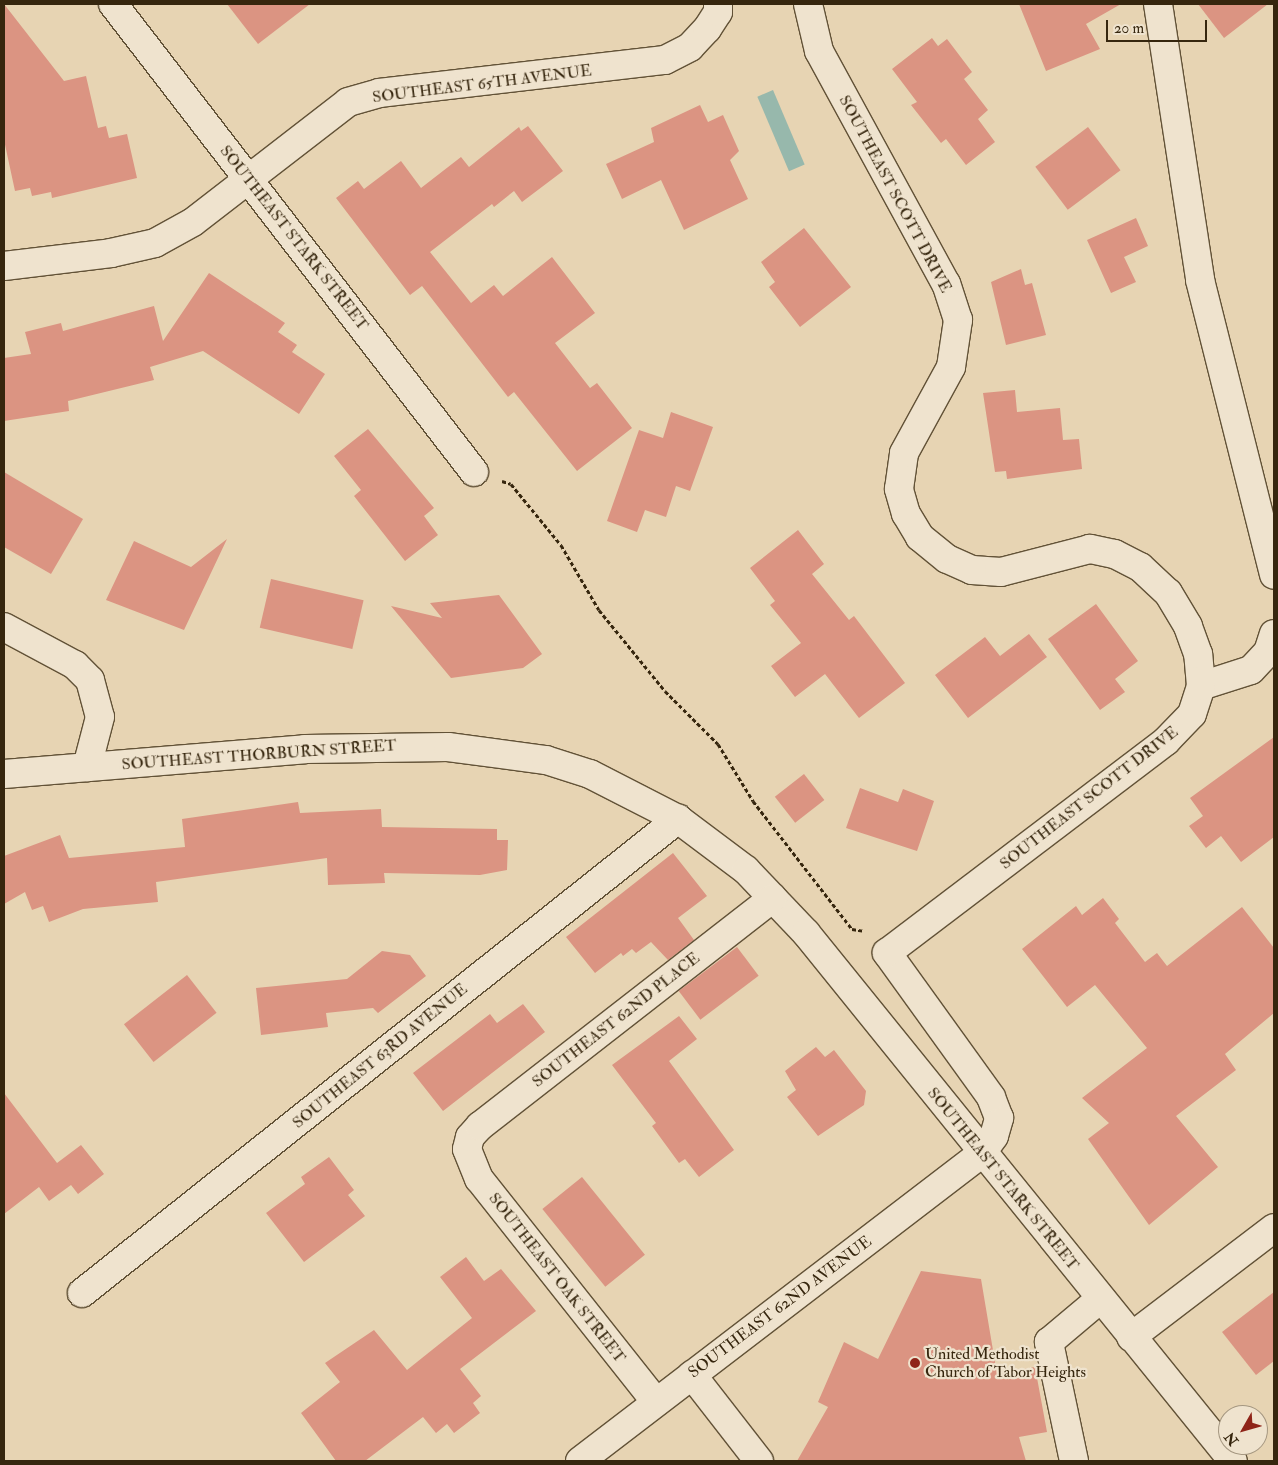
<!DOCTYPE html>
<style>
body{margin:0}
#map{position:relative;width:1278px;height:1465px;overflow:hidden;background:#e7d4b3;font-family:"IM FELL Double Pica",serif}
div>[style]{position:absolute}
.water>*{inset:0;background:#97b8ac;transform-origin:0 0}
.building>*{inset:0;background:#db9482;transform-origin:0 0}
.path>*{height:3px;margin-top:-1.5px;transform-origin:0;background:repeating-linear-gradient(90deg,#36260e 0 4px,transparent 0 6.5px)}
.roads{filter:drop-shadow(1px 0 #625237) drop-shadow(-1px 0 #625237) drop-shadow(0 1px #625237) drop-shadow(0 -1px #625237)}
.minor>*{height:28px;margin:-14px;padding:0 14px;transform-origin:14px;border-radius:14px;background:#efe3ce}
.dots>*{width:14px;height:14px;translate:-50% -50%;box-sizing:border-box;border:2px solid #efe3ce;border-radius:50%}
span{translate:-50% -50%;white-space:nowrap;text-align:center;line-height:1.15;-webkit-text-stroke:4.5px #efe3ce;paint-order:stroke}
.street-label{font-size:16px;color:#36260e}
.poi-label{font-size:16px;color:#36260e}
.left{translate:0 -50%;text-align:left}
.frame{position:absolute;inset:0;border:5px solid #36260e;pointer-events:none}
.north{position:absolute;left:1218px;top:1405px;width:50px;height:50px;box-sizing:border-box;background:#efe3ce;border:1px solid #a59781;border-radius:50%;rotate:232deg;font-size:14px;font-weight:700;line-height:20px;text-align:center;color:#36260e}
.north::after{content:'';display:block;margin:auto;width:18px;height:22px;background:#8f2418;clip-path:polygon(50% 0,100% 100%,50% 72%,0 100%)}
.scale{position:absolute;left:1106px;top:20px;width:101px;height:22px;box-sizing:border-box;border:2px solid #36260e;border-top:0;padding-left:6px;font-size:15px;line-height:18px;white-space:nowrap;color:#36260e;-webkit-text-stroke:4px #efe3ce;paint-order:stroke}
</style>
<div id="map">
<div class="water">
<i style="left:773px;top:90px;width:81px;height:17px;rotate:67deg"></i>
</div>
<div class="building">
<i style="clip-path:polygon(4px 4px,64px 81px,86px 76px,98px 128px,106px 126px,109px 138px,127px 134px,137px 178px,52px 198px,51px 192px,32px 196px,30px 188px,15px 191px,4px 140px)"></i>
<i style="clip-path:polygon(227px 4px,310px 4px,258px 44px)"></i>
<i style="clip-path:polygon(1019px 4px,1121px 4px,1086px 24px,1100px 49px,1046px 71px)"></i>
<i style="clip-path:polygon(1198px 4px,1268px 4px,1224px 38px)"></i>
<i style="clip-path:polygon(932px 38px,938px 46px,947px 39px,972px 72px,964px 79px,988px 110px,978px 119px,995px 142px,966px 165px,946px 139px,941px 143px,911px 105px,917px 102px,892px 69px)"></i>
<i style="clip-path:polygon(700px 105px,708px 122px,723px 115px,739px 151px,730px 160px,748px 199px,684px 230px,661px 180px,622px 199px,606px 164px,654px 142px,651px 128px)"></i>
<i style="clip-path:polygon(528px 126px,563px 171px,522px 202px,514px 191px,494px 207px,492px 204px,430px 252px,471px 303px,494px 285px,503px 296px,552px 257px,595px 313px,555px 343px,590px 388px,597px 383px,632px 428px,577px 471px,514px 392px,508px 397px,422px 286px,410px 295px,336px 198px,358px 181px,364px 189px,401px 161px,421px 188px,461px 157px,469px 167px,519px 127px,521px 131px)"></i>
<i style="left:1088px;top:127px;width:54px;height:66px;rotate:53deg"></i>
<i style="clip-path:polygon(1136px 218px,1148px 246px,1124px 257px,1136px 282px,1111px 293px,1087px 240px)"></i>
<i style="clip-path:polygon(804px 228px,851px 287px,800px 327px,769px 287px,775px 282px,761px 262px)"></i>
<i style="clip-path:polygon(1021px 269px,1025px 285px,1032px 283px,1046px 335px,1006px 345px,991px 282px)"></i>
<i style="clip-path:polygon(209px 273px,285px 323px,278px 332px,297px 345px,292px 352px,325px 374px,299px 414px,203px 351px,150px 367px,154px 380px,68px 401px,69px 411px,4px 421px,4px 358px,31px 354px,25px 332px,61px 323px,63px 331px,154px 306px,163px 341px)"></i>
<i style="clip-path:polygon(1015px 390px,1017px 412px,1060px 408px,1063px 440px,1079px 439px,1082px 469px,1007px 479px,1006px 471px,995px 472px,983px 393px)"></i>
<i style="clip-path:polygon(671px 412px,713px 427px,690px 491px,676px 486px,666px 517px,645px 510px,637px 532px,607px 521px,639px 430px,663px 438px)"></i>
<i style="clip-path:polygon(368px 429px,434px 508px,424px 516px,438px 535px,405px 561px,354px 496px,361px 490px,334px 456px)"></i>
<i style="clip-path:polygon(4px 472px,83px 519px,51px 574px,4px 547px)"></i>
<i style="clip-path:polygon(798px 530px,824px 564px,812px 574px,849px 620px,854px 616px,905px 683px,859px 718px,825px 674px,795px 697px,771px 666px,801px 643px,770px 605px,775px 601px,750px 568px)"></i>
<i style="clip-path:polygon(227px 539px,184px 630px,106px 600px,134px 541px,191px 567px)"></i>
<i style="left:271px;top:579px;width:95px;height:50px;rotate:13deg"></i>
<i style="clip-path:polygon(499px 595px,542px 654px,523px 668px,451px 678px,391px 606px,442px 618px,430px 603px)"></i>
<i style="clip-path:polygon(1096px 604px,1138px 661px,1115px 679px,1125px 692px,1100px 710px,1048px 639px)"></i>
<i style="clip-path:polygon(1029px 634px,1047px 657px,968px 718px,935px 675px,985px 637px,1000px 656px)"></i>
<i style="clip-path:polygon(1274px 737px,1274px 837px,1241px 862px,1221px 836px,1206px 848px,1189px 826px,1203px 816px,1190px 798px)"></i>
<i style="left:804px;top:774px;width:33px;height:37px;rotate:52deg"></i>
<i style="clip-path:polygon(860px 788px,898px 802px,903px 789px,934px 801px,917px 851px,846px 828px)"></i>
<i style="clip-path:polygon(298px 802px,300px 813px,381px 809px,382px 827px,497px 829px,497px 840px,508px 840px,507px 870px,480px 875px,384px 873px,385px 883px,328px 885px,327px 858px,156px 882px,158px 902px,83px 909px,49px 922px,43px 906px,32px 910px,25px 892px,4px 904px,4px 856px,60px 835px,69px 858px,185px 847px,182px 819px)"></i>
<i style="clip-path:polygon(673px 853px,707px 896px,678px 918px,694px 940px,668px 960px,651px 942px,636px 953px,632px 949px,623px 956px,621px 953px,595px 973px,566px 937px)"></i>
<i style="clip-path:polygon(1103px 898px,1119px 919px,1115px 923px,1145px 962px,1157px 953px,1167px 966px,1242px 907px,1274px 948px,1274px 1013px,1225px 1054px,1236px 1070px,1176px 1116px,1218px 1167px,1149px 1225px,1088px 1139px,1109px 1123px,1082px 1098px,1147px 1048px,1095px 985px,1067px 1007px,1022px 949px,1076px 906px,1082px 915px)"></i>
<i style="left:737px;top:947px;width:36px;height:73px;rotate:53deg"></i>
<i style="clip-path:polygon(382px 951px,410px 955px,426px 976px,378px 1013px,373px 1008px,326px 1013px,328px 1027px,261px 1035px,256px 988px,347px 979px)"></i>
<i style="left:187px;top:975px;width:48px;height:80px;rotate:52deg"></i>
<i style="clip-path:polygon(523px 1004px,545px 1032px,443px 1111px,413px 1073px,490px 1014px,497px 1023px)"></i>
<i style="clip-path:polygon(679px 1016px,697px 1039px,669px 1061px,734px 1150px,699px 1177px,685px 1159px,679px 1163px,652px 1126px,656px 1123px,612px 1065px)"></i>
<i style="clip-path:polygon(816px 1047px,825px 1057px,834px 1050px,866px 1091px,864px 1105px,818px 1136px,787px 1097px,796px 1090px,785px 1071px)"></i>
<i style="clip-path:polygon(4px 1093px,57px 1163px,81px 1145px,104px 1174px,78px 1194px,71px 1185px,49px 1201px,39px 1187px,4px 1214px)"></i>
<i style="clip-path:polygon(329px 1157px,354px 1190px,348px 1195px,365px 1216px,304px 1262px,266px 1213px,305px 1184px,301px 1177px)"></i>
<i style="left:582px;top:1177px;width:100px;height:51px;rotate:51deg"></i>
<i style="clip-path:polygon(466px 1257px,484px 1281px,501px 1269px,536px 1311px,460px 1369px,481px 1396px,473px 1403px,480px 1413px,454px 1433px,447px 1424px,436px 1433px,423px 1417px,365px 1461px,336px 1461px,301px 1413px,340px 1382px,325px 1363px,374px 1330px,407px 1370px,472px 1318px,440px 1277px)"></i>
<i style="clip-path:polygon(921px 1271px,981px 1279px,997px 1374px,1035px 1367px,1047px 1432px,1019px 1437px,1026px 1461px,797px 1461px,828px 1407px,818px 1402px,844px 1342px,878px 1359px)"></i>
<i style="clip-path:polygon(1274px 1292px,1274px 1361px,1256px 1375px,1222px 1332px)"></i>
</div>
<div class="path">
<i style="left:502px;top:481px;width:9px;rotate:18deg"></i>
<i style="left:511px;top:484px;width:79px;rotate:50.7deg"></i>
<i style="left:561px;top:545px;width:75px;rotate:59.7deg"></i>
<i style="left:599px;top:610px;width:104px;rotate:50.8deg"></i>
<i style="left:665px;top:691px;width:75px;rotate:45deg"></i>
<i style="left:718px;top:744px;width:67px;rotate:58.4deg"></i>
<i style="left:753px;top:801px;width:162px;rotate:52.3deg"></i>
<i style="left:852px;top:929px;width:12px;rotate:9deg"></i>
</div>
<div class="roads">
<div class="minor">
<i style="left:113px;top:4px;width:591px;rotate:52.35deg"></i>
<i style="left:1158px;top:4px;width:279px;rotate:81.3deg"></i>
<i style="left:1200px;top:280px;width:304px;rotate:75.9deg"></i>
<i style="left:4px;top:266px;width:108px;rotate:-6.9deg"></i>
<i style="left:111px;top:253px;width:45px;rotate:-12.8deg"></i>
<i style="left:155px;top:243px;width:43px;rotate:-28.9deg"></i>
<i style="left:193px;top:222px;width:196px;rotate:-37.7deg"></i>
<i style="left:348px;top:102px;width:32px;rotate:-16deg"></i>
<i style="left:379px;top:93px;width:288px;rotate:-6.6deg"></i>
<i style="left:665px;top:60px;width:28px;rotate:-27deg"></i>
<i style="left:690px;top:47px;width:25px;rotate:-47deg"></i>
<i style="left:707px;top:29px;width:20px;rotate:-57deg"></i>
<i style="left:718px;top:12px;width:8px;rotate:-90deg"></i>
<i style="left:4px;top:627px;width:81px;rotate:28.2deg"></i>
<i style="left:75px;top:665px;width:21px;rotate:45deg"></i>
<i style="left:90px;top:680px;width:38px;rotate:75deg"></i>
<i style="left:100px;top:717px;width:52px;rotate:104.6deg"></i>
<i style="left:1201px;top:686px;width:52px;rotate:-17.7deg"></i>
<i style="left:1251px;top:670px;width:25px;rotate:-47deg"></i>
<i style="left:1268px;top:652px;width:19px;rotate:-72deg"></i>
<i style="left:4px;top:774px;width:302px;rotate:-4.7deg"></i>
<i style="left:305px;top:749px;width:143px;rotate:-0.8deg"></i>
<i style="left:448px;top:747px;width:99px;rotate:7.6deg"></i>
<i style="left:546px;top:760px;width:46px;rotate:17.7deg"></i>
<i style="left:590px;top:774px;width:99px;rotate:27.1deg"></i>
<i style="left:678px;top:819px;width:85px;rotate:36.9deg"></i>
<i style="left:746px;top:870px;width:87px;rotate:46.4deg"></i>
<i style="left:806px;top:933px;width:679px;rotate:51.04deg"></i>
<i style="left:82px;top:1293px;width:762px;rotate:-38.5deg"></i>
<i style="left:1131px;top:1337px;width:180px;rotate:-37.3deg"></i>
<i style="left:692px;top:1375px;width:109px;rotate:52.1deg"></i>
<i style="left:656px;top:1402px;width:285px;rotate:-128.4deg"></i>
<i style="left:479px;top:1179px;width:32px;rotate:-112deg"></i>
<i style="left:467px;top:1149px;width:12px;rotate:-76deg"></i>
<i style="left:470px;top:1137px;width:15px;rotate:-48deg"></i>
<i style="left:480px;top:1126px;width:371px;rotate:-37.9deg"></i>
<i style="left:580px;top:1461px;width:505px;rotate:-37.44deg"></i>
<i style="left:981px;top:1154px;width:22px;rotate:-54deg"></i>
<i style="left:994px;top:1136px;width:19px;rotate:-74deg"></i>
<i style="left:999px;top:1118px;width:22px;rotate:-111deg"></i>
<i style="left:991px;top:1097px;width:178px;rotate:-125.8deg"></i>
<i style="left:887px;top:953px;width:350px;rotate:-37.2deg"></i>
<i style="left:1166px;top:741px;width:37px;rotate:-46deg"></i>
<i style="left:1192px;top:714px;width:29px;rotate:-72deg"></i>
<i style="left:1201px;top:686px;width:32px;rotate:-95deg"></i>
<i style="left:1198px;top:654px;width:30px;rotate:-110deg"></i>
<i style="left:1188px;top:626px;width:39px;rotate:-121deg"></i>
<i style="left:1168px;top:593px;width:38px;rotate:-137deg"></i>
<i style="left:1140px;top:567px;width:29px;rotate:-153deg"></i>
<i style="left:1114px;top:554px;width:25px;rotate:-168deg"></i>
<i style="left:1090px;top:549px;width:92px;rotate:165.5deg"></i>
<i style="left:1001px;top:572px;width:29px;rotate:-176deg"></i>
<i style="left:972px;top:570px;width:27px;rotate:-156deg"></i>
<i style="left:947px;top:559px;width:35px;rotate:-141deg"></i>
<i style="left:920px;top:537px;width:27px;rotate:-121deg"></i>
<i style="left:906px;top:514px;width:26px;rotate:-106deg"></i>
<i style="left:899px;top:489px;width:36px;rotate:-82deg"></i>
<i style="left:904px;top:453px;width:98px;rotate:-61.3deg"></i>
<i style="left:951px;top:367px;width:48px;rotate:-81.5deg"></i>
<i style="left:958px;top:320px;width:38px;rotate:-108deg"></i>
<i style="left:946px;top:284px;width:265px;rotate:-118.6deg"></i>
<i style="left:819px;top:51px;width:48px;rotate:-103.2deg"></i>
<i style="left:1074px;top:1461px;width:122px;rotate:-101.9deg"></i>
<i style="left:1049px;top:1342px;width:67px;rotate:-40.1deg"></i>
</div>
</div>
<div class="dots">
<i style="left:915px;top:1363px;background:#8f2418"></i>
</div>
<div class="street-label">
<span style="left:482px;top:84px;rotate:-7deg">SOUTHEAST 65TH AVENUE</span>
<span style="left:895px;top:194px;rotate:62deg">SOUTHEAST SCOTT DRIVE</span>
<span style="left:294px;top:238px;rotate:52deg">SOUTHEAST STARK STREET</span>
<span style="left:259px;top:755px;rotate:-4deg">SOUTHEAST THORBURN STREET</span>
<span style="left:1089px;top:798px;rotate:-38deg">SOUTHEAST SCOTT DRIVE</span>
<span style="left:616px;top:1020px;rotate:-38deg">SOUTHEAST 62ND PLACE</span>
<span style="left:380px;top:1056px;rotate:-39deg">SOUTHEAST 63RD AVENUE</span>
<span style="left:1003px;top:1179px;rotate:51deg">SOUTHEAST STARK STREET</span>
<span style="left:557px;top:1278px;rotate:52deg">SOUTHEAST OAK STREET</span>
<span style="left:780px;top:1307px;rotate:-37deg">SOUTHEAST 62ND AVENUE</span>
</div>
<div class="poi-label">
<span class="left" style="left:925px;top:1363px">United Methodist<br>Church of Tabor Heights</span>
</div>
<div class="frame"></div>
<div class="north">N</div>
<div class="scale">20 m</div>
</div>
